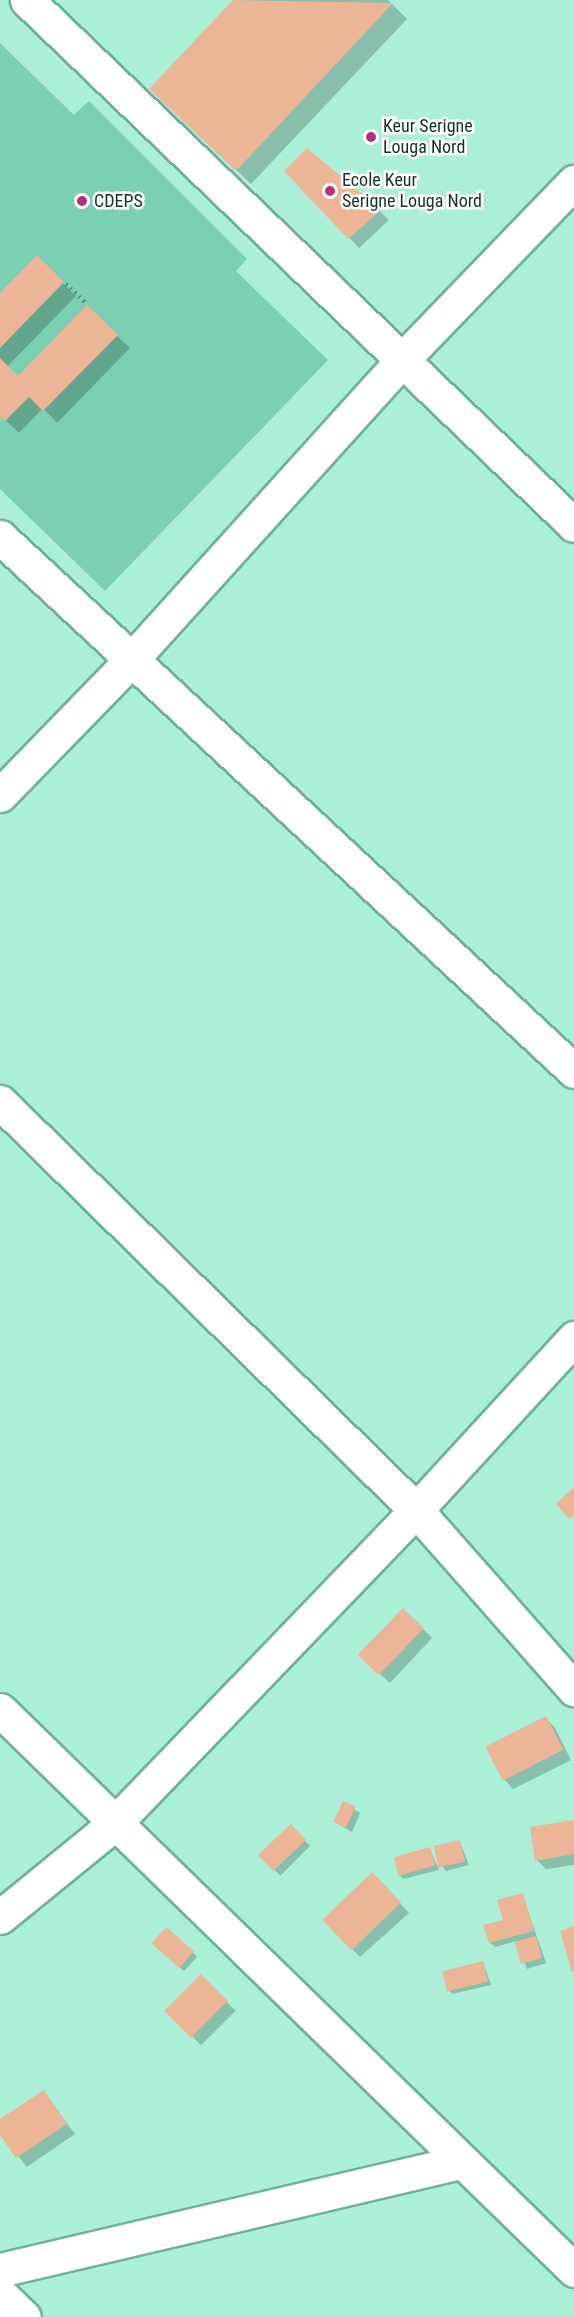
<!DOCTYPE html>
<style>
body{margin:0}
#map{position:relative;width:574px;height:2317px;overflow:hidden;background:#abefd6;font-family:"Roboto Condensed",sans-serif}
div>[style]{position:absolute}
.green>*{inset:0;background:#7bd0b3}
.shadow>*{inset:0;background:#0003;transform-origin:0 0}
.building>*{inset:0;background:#edb597;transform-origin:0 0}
.path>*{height:4px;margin-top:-2px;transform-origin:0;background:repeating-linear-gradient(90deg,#5a8878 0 1.5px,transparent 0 6px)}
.roads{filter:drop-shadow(2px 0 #6fb19a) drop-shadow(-2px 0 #6fb19a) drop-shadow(0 2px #6fb19a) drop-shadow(0 -2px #6fb19a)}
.minor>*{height:33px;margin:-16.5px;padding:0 16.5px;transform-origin:16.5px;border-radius:16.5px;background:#fff}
.tertiary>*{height:33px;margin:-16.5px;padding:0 16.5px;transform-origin:16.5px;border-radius:16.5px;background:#fff}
.dots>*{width:16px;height:16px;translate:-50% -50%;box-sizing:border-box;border:3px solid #fff;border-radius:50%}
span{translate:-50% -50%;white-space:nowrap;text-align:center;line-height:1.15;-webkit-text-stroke:5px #fff;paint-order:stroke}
.poi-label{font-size:18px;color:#153127}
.left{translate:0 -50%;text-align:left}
</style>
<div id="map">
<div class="green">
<i style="clip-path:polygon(0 43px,74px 115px,89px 101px,247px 259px,236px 271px,328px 360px,105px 591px,0 489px)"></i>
</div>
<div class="shadow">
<i style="clip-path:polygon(235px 0,388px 0,407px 19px,251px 184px,151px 89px)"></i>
<i style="clip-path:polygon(286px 171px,380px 211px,389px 220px,359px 248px)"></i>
<i style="clip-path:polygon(37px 257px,76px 296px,7px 367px,18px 378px,87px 307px,130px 348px,57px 423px,43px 408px,19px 433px,0 415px,0 296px)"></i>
<i style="clip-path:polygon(423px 1629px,432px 1638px,390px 1683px,370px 1665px)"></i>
<i style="clip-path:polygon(546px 1718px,555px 1728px,571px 1760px,513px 1789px,504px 1779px,487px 1748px)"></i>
<i style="clip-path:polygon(344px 1803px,360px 1813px,352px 1832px,335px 1822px)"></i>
<i style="clip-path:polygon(574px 1821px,574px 1865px,546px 1869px,537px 1860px)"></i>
<i style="left:291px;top:1827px;width:27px;height:42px;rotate:45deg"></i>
<i style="clip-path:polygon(460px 1842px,469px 1865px,446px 1871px,442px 1866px)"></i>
<i style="clip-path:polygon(430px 1849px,439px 1870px,403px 1879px,399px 1874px)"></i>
<i style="clip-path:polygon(372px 1874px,409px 1913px,360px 1957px,351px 1948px)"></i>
<i style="clip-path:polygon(522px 1894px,546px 1963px,527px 1969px,516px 1941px,495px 1947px,490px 1943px)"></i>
<i style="clip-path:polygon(158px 1948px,193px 1952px,197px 1957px,184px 1971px)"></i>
<i style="clip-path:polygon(483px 1962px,491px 1985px,452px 1994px,448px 1989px)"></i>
<i style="left:201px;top:1976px;width:49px;height:49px;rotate:45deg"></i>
<i style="clip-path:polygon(44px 2092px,75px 2134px,27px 2167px,0 2132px,0 2121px)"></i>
</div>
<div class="building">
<i style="clip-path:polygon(233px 0,393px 3px,236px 171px,149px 89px)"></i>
<i style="clip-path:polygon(307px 148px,381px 210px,348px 239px,284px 171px)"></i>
<i style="clip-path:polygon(37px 255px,64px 282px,0 348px,0 293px)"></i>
<i style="clip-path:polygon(87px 305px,118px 335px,43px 411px,29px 397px,5px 421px,0 417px,0 358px,18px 376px)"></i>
<i style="clip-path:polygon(574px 1487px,574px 1515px,569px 1519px,556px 1504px)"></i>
<i style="left:403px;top:1608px;width:29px;height:65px;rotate:44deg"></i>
<i style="left:546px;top:1716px;width:38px;height:68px;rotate:63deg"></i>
<i style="left:343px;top:1801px;width:14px;height:23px;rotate:25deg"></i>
<i style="clip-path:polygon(574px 1820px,574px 1854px,535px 1861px,530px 1827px)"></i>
<i style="left:291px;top:1824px;width:22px;height:45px;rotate:47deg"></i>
<i style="left:460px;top:1840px;width:22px;height:27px;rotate:77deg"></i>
<i style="left:430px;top:1847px;width:19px;height:38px;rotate:74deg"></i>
<i style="left:372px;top:1872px;width:42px;height:69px;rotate:46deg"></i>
<i style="clip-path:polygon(523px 1893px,534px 1931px,489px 1943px,483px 1925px,503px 1920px,497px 1900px)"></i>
<i style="clip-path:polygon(574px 1926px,574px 1971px,572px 1972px,560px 1931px)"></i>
<i style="left:166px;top:1927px;width:37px;height:22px;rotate:41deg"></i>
<i style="left:536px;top:1936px;width:23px;height:22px;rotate:75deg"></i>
<i style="left:483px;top:1961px;width:21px;height:42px;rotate:76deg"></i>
<i style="left:201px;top:1974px;width:38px;height:52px;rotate:45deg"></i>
<i style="clip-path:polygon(44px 2090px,67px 2124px,16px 2158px,0 2135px,0 2119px)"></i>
</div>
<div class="path">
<i style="left:66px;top:284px;width:28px;rotate:44deg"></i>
</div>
<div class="roads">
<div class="minor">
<i style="left:27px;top:0;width:758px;rotate:43.82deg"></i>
<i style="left:0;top:795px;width:191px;rotate:-45.8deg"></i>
<i style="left:133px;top:658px;width:400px;rotate:-47.9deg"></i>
<i style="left:401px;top:361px;width:249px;rotate:-46deg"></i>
<i style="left:0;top:1102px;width:583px;rotate:44.44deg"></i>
<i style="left:416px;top:1510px;width:239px;rotate:48.6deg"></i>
<i style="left:0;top:1710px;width:802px;rotate:44.29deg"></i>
<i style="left:0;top:1917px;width:147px;rotate:-39.2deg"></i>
<i style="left:114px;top:1824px;width:436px;rotate:-46.1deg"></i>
<i style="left:416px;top:1510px;width:234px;rotate:-47.4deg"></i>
<i style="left:0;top:2270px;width:474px;rotate:-13.2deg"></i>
<i style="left:0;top:2294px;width:33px;rotate:44deg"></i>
</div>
<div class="tertiary">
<i style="left:0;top:537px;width:784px;rotate:42.93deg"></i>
</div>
</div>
<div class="dots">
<i style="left:371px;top:137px;background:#b3317b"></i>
<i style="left:330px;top:191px;background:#b3317b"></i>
<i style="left:82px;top:201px;background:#b3317b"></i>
</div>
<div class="poi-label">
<span class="left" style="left:383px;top:137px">Keur Serigne<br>Louga Nord</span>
<span class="left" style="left:342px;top:191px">Ecole Keur<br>Serigne Louga Nord</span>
<span class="left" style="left:94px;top:201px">CDEPS</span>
</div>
</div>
